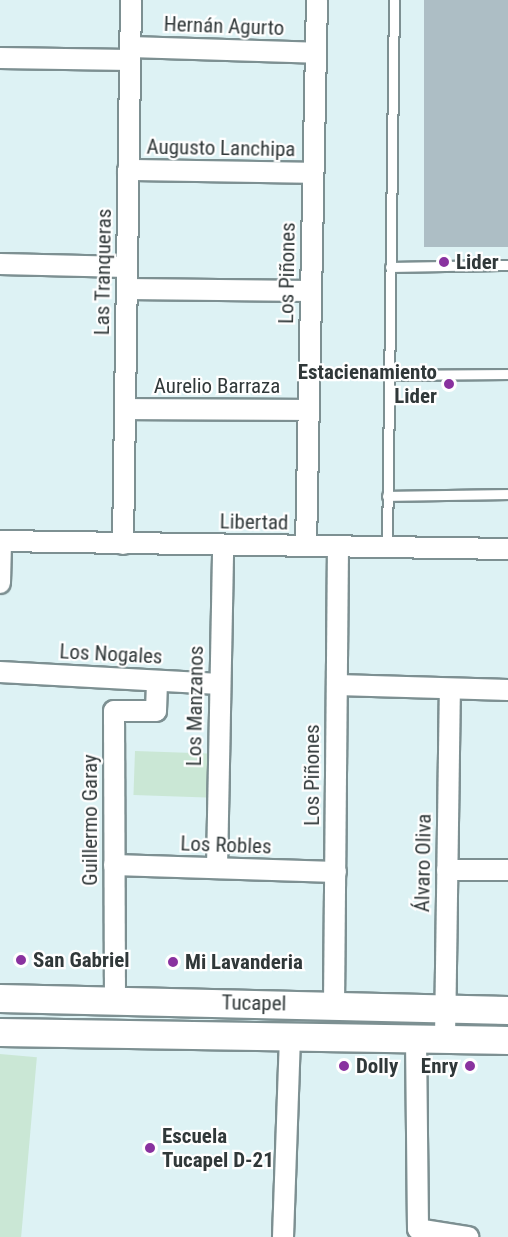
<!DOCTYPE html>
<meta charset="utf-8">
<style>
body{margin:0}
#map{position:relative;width:508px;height:1237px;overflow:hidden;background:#ddf2f4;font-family:"Roboto Condensed",sans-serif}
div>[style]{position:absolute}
.green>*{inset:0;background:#cae7d5;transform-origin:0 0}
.building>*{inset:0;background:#adbec5;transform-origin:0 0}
.roads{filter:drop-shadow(2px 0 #7d9092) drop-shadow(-2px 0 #7d9092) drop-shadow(0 2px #7d9092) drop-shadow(0 -2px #7d9092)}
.service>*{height:9px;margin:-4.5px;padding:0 4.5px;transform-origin:4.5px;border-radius:4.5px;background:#fff}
.minor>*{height:20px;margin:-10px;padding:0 10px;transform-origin:10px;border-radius:10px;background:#fff}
.secondary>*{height:27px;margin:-13.5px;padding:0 13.5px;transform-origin:13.5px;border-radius:13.5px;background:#fff}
.dots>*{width:16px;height:16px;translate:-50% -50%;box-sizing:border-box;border:3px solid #fff;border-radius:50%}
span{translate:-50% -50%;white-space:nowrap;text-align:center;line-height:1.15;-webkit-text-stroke:4.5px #fff;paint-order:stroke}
.street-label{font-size:21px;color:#303839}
.poi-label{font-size:21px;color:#303839;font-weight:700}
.left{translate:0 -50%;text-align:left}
.right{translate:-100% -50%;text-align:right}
</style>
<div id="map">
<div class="green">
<i style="left:135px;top:751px;width:73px;height:44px;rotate:2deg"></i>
<i style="left:0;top:1054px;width:37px;height:183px;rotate:5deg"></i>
</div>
<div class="building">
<i style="left:424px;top:0;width:84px;height:247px"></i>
</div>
<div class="roads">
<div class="service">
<i style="left:390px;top:267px;width:118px;rotate:-1deg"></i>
<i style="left:389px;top:375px;width:119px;rotate:-0.5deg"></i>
<i style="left:387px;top:496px;width:121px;rotate:-0.9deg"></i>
<i style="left:387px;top:547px;width:547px;rotate:-89.27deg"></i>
</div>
<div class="minor">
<i style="left:130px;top:47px;width:186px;rotate:1.8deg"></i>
<i style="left:0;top:58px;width:130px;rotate:0.9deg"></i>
<i style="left:128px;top:170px;width:185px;rotate:0.9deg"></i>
<i style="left:0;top:264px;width:127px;rotate:1.4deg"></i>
<i style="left:127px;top:289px;width:184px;rotate:0.6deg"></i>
<i style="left:125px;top:409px;width:183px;rotate:0.3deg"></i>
<i style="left:0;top:541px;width:508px;rotate:0.9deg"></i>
<i style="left:123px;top:544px;width:544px;rotate:-89.16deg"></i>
<i style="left:306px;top:546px;width:546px;rotate:-88.85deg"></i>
<i style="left:0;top:583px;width:42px;rotate:-88.6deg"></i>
<i style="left:0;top:672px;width:220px;rotate:3.1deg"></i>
<i style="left:337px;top:685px;width:171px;rotate:1.7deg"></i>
<i style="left:114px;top:865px;width:222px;rotate:1.8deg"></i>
<i style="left:217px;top:868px;width:323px;rotate:-88.9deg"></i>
<i style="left:447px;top:870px;width:61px"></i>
<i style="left:115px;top:1001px;width:290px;rotate:-90.2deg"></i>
<i style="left:114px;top:711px;width:42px"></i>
<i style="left:156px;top:711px;width:30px;rotate:-88deg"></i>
<i style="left:334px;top:1004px;width:458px;rotate:-89.5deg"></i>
<i style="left:416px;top:1038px;width:191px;rotate:89.4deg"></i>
<i style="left:418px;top:1229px;width:51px;rotate:9.1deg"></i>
<i style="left:445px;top:1039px;width:350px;rotate:-89.2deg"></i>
<i style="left:283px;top:1237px;width:201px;rotate:-88deg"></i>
</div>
<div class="secondary">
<i style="left:0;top:998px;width:508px;rotate:1.35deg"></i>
<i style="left:0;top:1032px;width:508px;rotate:0.9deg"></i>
</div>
</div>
<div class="dots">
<i style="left:444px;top:262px;background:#89329f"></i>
<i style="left:449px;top:384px;background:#89329f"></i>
<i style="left:21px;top:960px;background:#89329f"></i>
<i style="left:173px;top:962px;background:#89329f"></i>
<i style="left:344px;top:1066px;background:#89329f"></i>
<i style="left:470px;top:1066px;background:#89329f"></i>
<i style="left:150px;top:1148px;background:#89329f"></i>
</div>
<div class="street-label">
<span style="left:224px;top:26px;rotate:2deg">Hernán Agurto</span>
<span style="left:221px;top:148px;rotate:1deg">Augusto Lanchipa</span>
<span style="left:103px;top:272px;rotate:-89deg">Las Tranqueras</span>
<span style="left:287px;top:273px;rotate:-89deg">Los Piñones</span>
<span style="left:217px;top:386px">Aurelio Barraza</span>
<span style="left:254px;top:522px;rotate:1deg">Libertad</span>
<span style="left:111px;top:654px;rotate:3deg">Los Nogales</span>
<span style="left:195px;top:706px;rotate:-89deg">Los Manzanos</span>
<span style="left:312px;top:775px;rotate:-90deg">Los Piñones</span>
<span style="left:90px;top:820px;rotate:-90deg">Guillermo Garay</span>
<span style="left:226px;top:845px;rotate:2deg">Los Robles</span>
<span style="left:423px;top:863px;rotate:-89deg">Álvaro Oliva</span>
<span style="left:254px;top:1003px;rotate:1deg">Tucapel</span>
</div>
<div class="poi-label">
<span class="left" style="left:456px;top:262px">Lider</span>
<span class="right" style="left:437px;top:384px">Estacienamiento<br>Lider</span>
<span class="left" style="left:33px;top:960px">San Gabriel</span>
<span class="left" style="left:185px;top:962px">Mi Lavanderia</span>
<span class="left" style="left:356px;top:1066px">Dolly</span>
<span class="right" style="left:458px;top:1066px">Enry</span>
<span class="left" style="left:162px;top:1148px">Escuela<br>Tucapel D-21</span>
</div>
</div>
